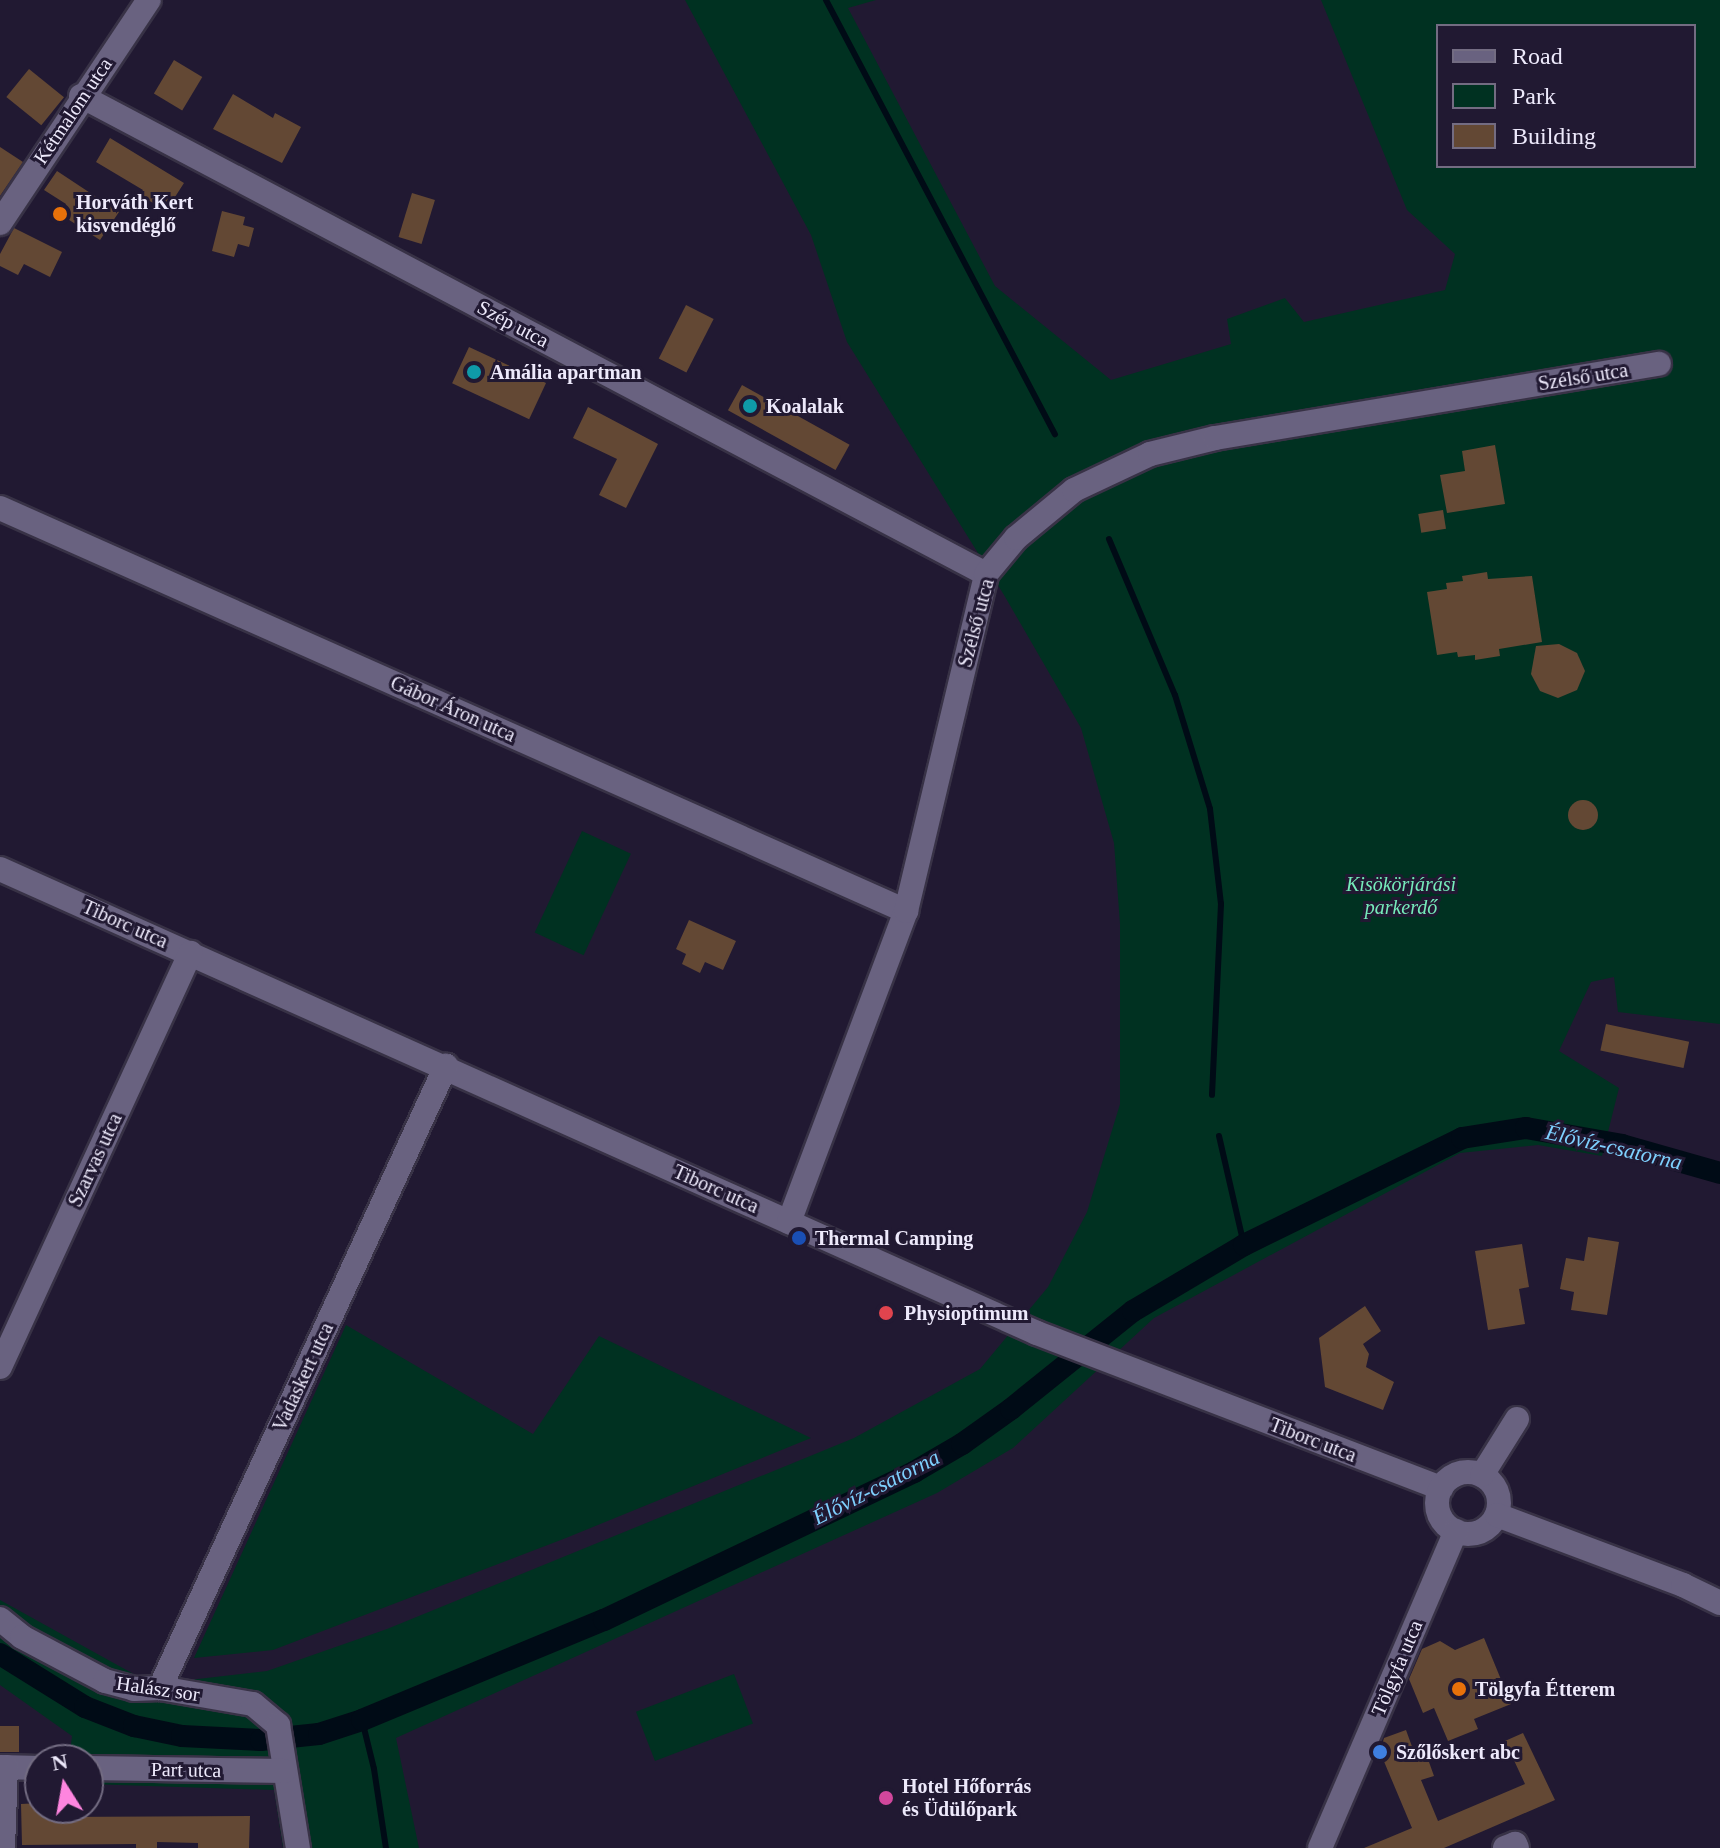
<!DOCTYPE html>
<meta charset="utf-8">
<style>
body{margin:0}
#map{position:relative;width:1720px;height:1848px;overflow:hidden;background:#211932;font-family:Georgia,serif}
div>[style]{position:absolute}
.green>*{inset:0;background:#003121;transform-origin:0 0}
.stream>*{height:6px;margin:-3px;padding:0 3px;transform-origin:3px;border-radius:3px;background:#000b16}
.canal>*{height:22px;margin:-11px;padding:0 11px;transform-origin:11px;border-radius:11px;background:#000b16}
.building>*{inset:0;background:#634834;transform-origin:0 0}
.round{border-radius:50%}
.roads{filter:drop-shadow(2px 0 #383246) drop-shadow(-2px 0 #383246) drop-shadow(0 2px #383246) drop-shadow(0 -2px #383246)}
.minor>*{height:24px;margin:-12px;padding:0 12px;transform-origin:12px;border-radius:12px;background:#696280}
.minor>.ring{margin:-12px;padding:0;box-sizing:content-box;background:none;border:24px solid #696280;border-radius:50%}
.dots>*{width:22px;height:22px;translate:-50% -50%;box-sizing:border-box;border:4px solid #211932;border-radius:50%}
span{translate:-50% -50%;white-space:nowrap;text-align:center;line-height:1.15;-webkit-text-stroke:6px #211932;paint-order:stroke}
.street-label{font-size:20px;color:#ede9fb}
.poi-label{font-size:20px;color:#ede9fb;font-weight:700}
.left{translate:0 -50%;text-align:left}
.park-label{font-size:20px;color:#76ecbb;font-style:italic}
.water-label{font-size:22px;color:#7ed0fe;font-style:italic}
.legend{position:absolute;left:1436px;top:24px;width:260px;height:144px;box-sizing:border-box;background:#211932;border:2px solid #736c82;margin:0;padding:10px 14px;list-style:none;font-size:24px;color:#ede9fb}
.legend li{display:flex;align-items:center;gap:16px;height:40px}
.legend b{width:40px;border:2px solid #736c82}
.north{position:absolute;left:24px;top:1744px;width:80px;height:80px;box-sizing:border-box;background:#211932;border:2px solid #736c82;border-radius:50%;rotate:349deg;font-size:22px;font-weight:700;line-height:32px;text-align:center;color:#ede9fb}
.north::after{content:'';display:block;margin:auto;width:28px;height:36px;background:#fe85df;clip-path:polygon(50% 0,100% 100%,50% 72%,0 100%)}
</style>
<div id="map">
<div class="green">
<i style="clip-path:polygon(evenodd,685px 0,876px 0,848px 8px,995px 286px,1111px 380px,1231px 344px,1227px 319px,1285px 298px,1304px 322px,1445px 290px,1455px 254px,1407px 210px,1321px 0,1720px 0,1720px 1024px,1618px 1012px,1614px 977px,1591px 982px,1559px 1051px,1619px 1088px,1602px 1156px,1538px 1145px,1460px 1153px,1154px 1318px,1013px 1448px,937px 1493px,396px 1738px,419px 1848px,283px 1848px,274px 1790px,88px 1784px,88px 1760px,69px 1760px,72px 1736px,0 1685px,0 1600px,139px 1677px,189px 1680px,267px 1671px,387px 1629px,854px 1438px,980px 1369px,1048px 1287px,1087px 1212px,1120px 1104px,1120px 924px,1114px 843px,1081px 728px,1004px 595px,847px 342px,811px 235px,685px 0,1438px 26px,1694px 26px,1694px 166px,1438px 166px,1438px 26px)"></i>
<i style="left:582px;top:831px;width:54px;height:112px;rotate:25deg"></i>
<i style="clip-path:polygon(346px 1325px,533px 1434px,599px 1336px,811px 1438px,566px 1538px,273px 1650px,194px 1658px)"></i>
<i style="left:734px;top:1674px;width:53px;height:105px;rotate:69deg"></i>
</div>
<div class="stream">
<i style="left:826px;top:0;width:491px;rotate:62.2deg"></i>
<i style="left:1109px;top:539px;width:169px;rotate:67.1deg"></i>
<i style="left:1175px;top:695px;width:119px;rotate:72.9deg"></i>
<i style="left:1210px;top:809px;width:96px;rotate:83.4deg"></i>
<i style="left:1221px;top:904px;width:191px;rotate:92.7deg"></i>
<i style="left:1219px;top:1136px;width:112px;rotate:77.1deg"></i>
<i style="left:362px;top:1720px;width:50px;rotate:76.2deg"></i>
<i style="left:374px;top:1769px;width:80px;rotate:81.4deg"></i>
</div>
<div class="canal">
<i style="left:0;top:1654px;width:100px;rotate:31.9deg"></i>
<i style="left:85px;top:1707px;width:53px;rotate:21.2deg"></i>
<i style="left:134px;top:1726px;width:49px;rotate:11.8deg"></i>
<i style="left:182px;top:1736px;width:79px;rotate:2.9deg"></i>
<i style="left:261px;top:1740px;width:58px;rotate:-5.9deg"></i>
<i style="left:319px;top:1734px;width:45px;rotate:-18deg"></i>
<i style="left:362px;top:1720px;width:262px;rotate:-22.5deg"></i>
<i style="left:604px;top:1620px;width:344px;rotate:-25.5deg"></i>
<i style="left:914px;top:1472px;width:56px;rotate:-30.3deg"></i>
<i style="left:962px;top:1444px;width:60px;rotate:-35.5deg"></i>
<i style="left:1011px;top:1409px;width:156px;rotate:-38.8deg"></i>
<i style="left:1133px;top:1311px;width:129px;rotate:-30.7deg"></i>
<i style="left:1244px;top:1245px;width:243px;rotate:-26.1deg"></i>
<i style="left:1462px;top:1138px;width:65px;rotate:-8.9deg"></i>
<i style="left:1526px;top:1128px;width:97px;rotate:10deg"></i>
<i style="left:1622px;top:1145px;width:102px;rotate:15.9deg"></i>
</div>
<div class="building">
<i style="left:174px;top:60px;width:33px;height:39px;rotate:31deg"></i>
<i style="left:29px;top:69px;width:45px;height:36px;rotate:39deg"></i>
<i style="clip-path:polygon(233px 94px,273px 118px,275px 113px,301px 127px,282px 163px,213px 129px)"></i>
<i style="clip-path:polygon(110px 138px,184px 183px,166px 211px,140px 195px,143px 190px,96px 162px)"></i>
<i style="clip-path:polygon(0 147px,23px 162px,0 196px)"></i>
<i style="clip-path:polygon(57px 171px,119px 212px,100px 240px,60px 214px,66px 204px,44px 190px)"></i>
<i style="left:412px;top:193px;width:24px;height:46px;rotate:17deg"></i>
<i style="clip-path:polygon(222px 211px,245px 217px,243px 225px,254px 228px,249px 247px,238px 244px,234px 257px,212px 251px)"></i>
<i style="clip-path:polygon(14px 228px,62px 252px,50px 277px,24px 264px,18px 275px,0 266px,0 254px)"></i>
<i style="left:686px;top:305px;width:31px;height:60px;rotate:27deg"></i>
<i style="left:469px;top:347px;width:85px;height:40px;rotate:25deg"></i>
<i style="left:742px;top:385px;width:123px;height:29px;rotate:29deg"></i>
<i style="clip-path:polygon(588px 407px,658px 444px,626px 508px,599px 495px,617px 459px,573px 438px)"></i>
<i style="clip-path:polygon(1495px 445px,1505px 504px,1447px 513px,1440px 475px,1465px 471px,1462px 451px)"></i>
<i style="left:1443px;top:510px;width:19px;height:25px;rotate:81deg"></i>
<i style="clip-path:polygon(1487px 572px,1488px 579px,1532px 576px,1542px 642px,1499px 649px,1500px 656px,1475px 660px,1475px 655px,1458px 657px,1457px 652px,1437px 655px,1427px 592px,1447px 589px,1446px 583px,1463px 581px,1462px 576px)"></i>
<i style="clip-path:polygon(1559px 644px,1577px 653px,1585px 671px,1577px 690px,1558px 698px,1540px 691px,1531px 674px,1536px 646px)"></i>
<i class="round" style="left:1568px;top:800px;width:30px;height:30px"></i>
<i style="clip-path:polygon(689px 920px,736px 941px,723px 970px,705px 962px,700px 973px,682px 964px,686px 954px,676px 949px)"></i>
<i style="left:1606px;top:1024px;width:85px;height:27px;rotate:12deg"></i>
<i style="clip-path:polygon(1588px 1237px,1619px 1242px,1607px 1315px,1571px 1310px,1574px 1292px,1560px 1289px,1566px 1258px,1584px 1261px)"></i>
<i style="clip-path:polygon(1522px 1244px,1529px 1287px,1519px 1289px,1525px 1324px,1488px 1330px,1475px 1251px)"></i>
<i style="clip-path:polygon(1365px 1306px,1381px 1331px,1363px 1344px,1369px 1354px,1366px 1367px,1394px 1382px,1383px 1410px,1325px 1387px,1319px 1338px)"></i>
<i style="clip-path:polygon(1484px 1638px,1511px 1704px,1474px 1719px,1478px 1729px,1448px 1741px,1434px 1708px,1423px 1713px,1409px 1679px,1422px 1649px,1440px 1641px,1455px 1650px)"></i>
<i style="left:0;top:1726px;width:19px;height:26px"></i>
<i style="clip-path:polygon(1406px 1730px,1414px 1752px,1424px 1748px,1434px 1776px,1421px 1780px,1438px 1821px,1525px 1784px,1505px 1741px,1523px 1733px,1555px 1800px,1444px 1848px,1364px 1848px,1412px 1828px,1380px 1752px,1384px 1738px)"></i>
<i style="clip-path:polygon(40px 1803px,40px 1808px,54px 1808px,55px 1817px,250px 1816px,249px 1848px,198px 1848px,198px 1843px,157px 1842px,157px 1848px,136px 1848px,136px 1844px,22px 1845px,21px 1804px)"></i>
</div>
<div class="roads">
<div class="minor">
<i style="left:81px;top:96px;width:1023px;rotate:27.84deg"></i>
<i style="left:0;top:223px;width:268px;rotate:-56.3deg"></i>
<i style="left:0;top:508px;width:992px;rotate:23.98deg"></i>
<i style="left:0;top:869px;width:1136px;rotate:24.11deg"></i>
<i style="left:1037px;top:1333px;width:433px;rotate:21deg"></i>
<i style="left:789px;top:1222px;width:332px;rotate:-69.4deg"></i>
<i style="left:906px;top:911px;width:346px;rotate:-76.6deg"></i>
<i style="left:986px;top:574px;width:47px;rotate:-50.2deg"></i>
<i style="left:1016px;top:538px;width:75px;rotate:-39.6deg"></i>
<i style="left:1074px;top:490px;width:84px;rotate:-25.3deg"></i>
<i style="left:1150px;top:454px;width:67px;rotate:-13.8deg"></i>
<i style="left:1215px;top:438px;width:450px;rotate:-9.5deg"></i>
<i style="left:0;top:1367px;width:456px;rotate:-65.3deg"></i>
<i class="ring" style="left:1437px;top:1472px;width:38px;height:38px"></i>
<i style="left:1482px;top:1475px;width:66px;rotate:-58deg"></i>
<i style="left:1497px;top:1515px;width:199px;rotate:20.6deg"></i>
<i style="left:1683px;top:1585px;width:41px;rotate:25.9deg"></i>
<i style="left:0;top:1619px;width:28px;rotate:39deg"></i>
<i style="left:22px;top:1637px;width:94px;rotate:27.9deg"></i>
<i style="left:105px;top:1681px;width:30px;rotate:15deg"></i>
<i style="left:134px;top:1689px;width:26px;rotate:-2deg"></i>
<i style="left:160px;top:1688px;width:94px;rotate:9.8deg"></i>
<i style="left:253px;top:1704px;width:33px;rotate:40deg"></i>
<i style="left:278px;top:1725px;width:125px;rotate:80.8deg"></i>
<i style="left:160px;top:1688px;width:685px;rotate:-65.31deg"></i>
<i style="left:0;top:1767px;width:40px;rotate:1.4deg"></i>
<i style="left:88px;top:1768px;width:196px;rotate:0.9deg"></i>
<i style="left:3px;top:1848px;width:81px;rotate:-87.9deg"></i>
<i style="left:1320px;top:1848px;width:345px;rotate:-66.8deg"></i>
<i style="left:1505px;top:1848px;width:11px;rotate:-22deg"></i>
<i style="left:1515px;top:1844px;width:4px;rotate:63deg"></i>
</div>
</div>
<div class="dots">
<i style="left:60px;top:214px;background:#e8710a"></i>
<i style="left:474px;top:372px;background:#0f9aa8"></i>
<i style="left:750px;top:406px;background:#0f9aa8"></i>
<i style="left:799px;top:1238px;background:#1a4fb4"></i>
<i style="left:886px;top:1313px;background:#e0444e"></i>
<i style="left:1459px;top:1689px;background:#e8710a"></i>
<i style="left:1380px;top:1752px;background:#3f7fe0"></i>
<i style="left:886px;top:1798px;background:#d1479c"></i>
</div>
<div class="street-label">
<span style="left:73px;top:111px;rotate:-56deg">Kétmalom utca</span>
<span style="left:513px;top:324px;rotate:28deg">Szép utca</span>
<span style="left:1583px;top:377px;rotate:-9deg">Szélső utca</span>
<span style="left:976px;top:623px;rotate:-75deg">Szélső utca</span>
<span style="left:453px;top:709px;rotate:24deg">Gábor Áron utca</span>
<span style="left:125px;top:924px;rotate:24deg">Tiborc utca</span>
<span style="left:95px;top:1160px;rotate:-65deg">Szarvas utca</span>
<span style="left:716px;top:1189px;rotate:24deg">Tiborc utca</span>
<span style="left:303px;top:1377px;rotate:-65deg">Vadaskert utca</span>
<span style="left:1313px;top:1440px;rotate:21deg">Tiborc utca</span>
<span style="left:1397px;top:1668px;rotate:-67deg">Tölgyfa utca</span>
<span style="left:158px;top:1689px;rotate:8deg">Halász sor</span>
<span style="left:186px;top:1770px;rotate:1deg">Part utca</span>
</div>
<div class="poi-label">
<span class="left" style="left:76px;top:214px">Horváth Kert<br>kisvendéglő</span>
<span class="left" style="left:490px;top:372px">Amália apartman</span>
<span class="left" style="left:766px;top:406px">Koalalak</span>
<span class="left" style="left:815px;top:1238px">Thermal Camping</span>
<span class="left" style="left:904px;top:1313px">Physioptimum</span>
<span class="left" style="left:1475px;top:1689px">Tölgyfa Étterem</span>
<span class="left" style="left:1396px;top:1752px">Szőlőskert abc</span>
<span class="left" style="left:902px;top:1798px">Hotel Hőforrás<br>és Üdülőpark</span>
</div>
<div class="park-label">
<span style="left:1401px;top:896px">Kisökörjárási<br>parkerdő</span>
</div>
<div class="water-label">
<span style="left:1614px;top:1147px;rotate:13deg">Élővíz-csatorna</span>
<span style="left:876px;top:1487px;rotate:-27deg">Élővíz-csatorna</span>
</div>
<ul class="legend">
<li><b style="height:10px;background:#696280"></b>Road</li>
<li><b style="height:22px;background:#003121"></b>Park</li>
<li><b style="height:22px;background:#634834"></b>Building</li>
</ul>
<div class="north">N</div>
</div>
